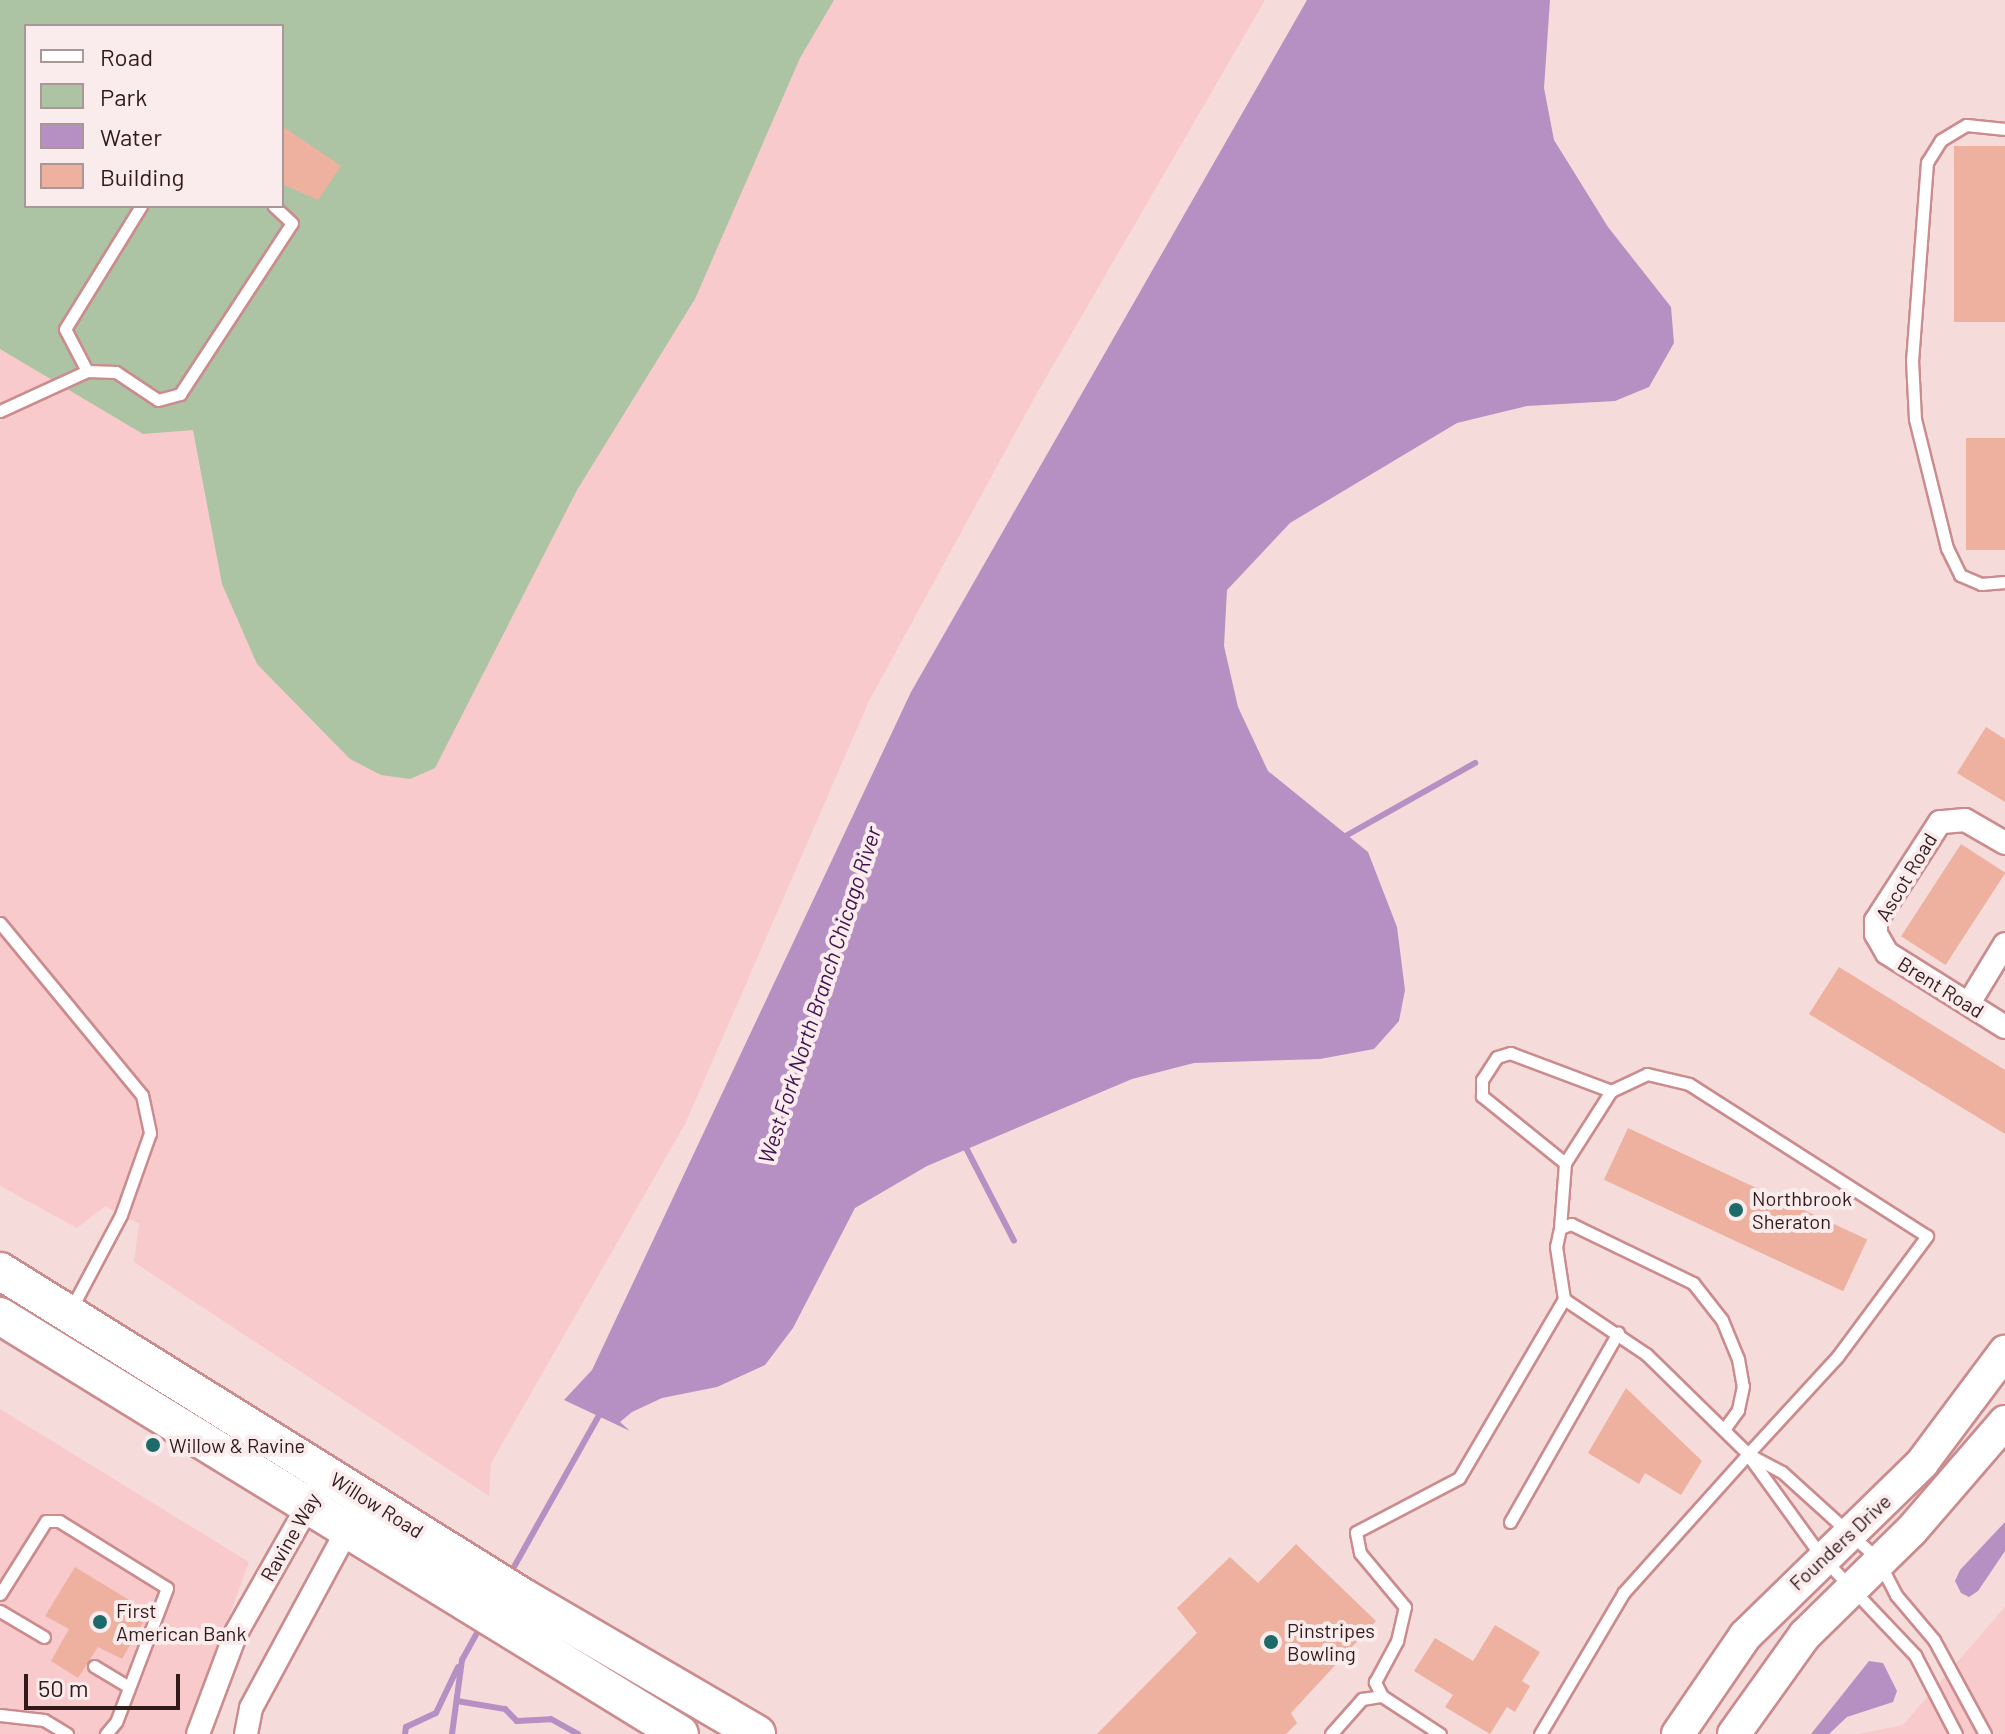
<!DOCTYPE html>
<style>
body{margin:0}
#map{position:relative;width:2005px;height:1734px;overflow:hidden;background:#f6dbdb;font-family:Barlow,sans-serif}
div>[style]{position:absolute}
.built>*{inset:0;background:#f8cacb}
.green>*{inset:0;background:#acc4a3}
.water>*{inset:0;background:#b68fc3}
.stream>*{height:6px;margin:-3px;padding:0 3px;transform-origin:3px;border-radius:3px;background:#b68fc3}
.building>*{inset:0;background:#efb19f;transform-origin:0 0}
.roads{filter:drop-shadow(2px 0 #cb8c8e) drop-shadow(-2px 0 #cb8c8e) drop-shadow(0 2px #cb8c8e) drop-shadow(0 -2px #cb8c8e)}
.service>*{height:11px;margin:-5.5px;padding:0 5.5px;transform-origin:5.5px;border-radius:5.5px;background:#fff}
.minor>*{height:22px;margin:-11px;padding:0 11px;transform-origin:11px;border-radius:11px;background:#fff}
.secondary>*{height:32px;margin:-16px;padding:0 16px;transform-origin:16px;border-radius:16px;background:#fff}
.primary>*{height:36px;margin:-18px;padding:0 18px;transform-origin:18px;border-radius:18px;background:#fff}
.dots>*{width:22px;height:22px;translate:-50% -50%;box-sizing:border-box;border:4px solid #faecec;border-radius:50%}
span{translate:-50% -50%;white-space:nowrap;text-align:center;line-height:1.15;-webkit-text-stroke:8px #faecec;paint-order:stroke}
.street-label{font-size:20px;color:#321a1b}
.poi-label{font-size:20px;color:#321a1b}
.left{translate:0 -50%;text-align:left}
.water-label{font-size:22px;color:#410f4f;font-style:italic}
.legend{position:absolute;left:24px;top:24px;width:260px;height:184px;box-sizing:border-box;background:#faecec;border:2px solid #aa9898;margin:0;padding:10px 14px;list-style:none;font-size:24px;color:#321a1b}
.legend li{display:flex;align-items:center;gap:16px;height:40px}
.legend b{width:40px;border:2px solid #aa9898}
.scale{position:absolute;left:24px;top:1674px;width:156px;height:36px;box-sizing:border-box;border:4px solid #321a1b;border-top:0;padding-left:10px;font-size:24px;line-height:28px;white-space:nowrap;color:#321a1b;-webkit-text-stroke:6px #faecec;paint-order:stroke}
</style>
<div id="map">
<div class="built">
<i style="clip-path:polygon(evenodd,0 0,1265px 0,1037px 393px,869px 701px,685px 1124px,491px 1463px,489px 1496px,134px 1262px,139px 1224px,105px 1206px,77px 1228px,0 1186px,0 0,26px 26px,282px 26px,282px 206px,26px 206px,26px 26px)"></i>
<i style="clip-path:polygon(0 1409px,249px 1562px,186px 1734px,0 1734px)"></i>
<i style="clip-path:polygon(2005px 1607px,2005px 1734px,1858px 1734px,1903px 1725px)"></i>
</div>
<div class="green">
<i style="clip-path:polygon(evenodd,0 0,834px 0,800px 58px,695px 299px,577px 490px,435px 768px,410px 779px,381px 775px,350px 759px,257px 664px,222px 584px,193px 430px,143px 434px,0 349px,0 0,26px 26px,282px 26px,282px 206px,26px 206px,26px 26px)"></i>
</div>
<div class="water">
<i style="clip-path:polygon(1307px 0,1550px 0,1544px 88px,1554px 140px,1608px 227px,1671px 307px,1674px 343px,1649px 387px,1615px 401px,1527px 406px,1457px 423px,1290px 523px,1227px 590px,1224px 646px,1238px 707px,1268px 771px,1368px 852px,1397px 927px,1405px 990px,1399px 1021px,1374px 1049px,1320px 1059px,1194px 1063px,1132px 1079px,927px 1166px,855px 1208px,793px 1328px,765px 1365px,717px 1387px,662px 1398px,632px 1412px,620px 1422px,630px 1431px,564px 1400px,592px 1370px,911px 692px)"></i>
<i style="clip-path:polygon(2005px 1522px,2005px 1551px,1978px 1591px,1969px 1597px,1961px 1593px,1955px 1581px,1960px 1570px)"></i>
<i style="clip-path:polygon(1869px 1661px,1883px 1663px,1897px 1691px,1893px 1702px,1847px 1717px,1829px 1734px,1811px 1734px)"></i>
</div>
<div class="stream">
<i style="left:1342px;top:838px;width:153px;rotate:-29.4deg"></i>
<i style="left:963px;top:1142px;width:111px;rotate:62.7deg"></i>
<i style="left:510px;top:1574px;width:188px;rotate:-60.7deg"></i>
<i style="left:457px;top:1701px;width:49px;rotate:9.5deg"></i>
<i style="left:505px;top:1709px;width:17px;rotate:45deg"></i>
<i style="left:517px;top:1721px;width:34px;rotate:-3deg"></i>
<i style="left:551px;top:1719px;width:31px;rotate:29deg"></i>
<i style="left:405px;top:1734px;width:7px;rotate:-82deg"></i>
<i style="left:406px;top:1727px;width:33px;rotate:-25deg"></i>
<i style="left:436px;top:1713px;width:51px;rotate:-64.4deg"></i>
<i style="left:452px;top:1734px;width:75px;rotate:-82.3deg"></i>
<i style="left:462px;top:1660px;width:39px;rotate:-61deg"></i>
</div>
<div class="building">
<i style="clip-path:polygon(282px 126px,341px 166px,318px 200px,282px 184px)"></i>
<i style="left:1954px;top:146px;width:51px;height:176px"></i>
<i style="left:2005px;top:438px;width:112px;height:39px;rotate:90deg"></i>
<i style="clip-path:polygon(1986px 727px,2005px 739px,2005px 802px,1957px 773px)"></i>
<i style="left:1961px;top:844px;width:53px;height:110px;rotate:33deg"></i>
<i style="clip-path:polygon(1839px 967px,2005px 1070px,2005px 1134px,1809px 1014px)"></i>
<i style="left:1628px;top:1128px;width:264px;height:57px;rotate:25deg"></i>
<i style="clip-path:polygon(1626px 1388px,1702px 1461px,1681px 1495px,1645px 1473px,1639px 1484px,1588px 1453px)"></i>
<i style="clip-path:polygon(1296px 1544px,1376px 1621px,1291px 1713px,1297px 1723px,1286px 1734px,1097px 1734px,1197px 1633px,1177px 1608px,1230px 1557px,1258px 1583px)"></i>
<i style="clip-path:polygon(75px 1567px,149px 1612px,122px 1659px,98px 1647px,78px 1678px,51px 1661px,69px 1629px,45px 1616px)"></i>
<i style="clip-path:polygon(1495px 1625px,1540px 1652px,1522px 1681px,1530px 1686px,1515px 1712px,1507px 1707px,1490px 1734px,1445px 1707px,1453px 1695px,1414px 1671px,1435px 1638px,1473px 1661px)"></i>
</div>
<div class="roads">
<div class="service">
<i style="left:2005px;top:129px;width:39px;rotate:-174deg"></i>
<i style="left:1966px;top:125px;width:29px;rotate:149deg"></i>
<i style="left:1941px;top:140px;width:26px;rotate:122deg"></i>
<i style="left:1927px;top:162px;width:199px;rotate:94.3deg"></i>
<i style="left:1912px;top:360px;width:59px;rotate:87.1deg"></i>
<i style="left:1915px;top:419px;width:133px;rotate:76.1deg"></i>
<i style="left:1947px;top:548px;width:30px;rotate:64deg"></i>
<i style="left:1960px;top:575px;width:23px;rotate:23deg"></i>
<i style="left:1981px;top:584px;width:24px;rotate:-5deg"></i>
<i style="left:87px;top:371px;width:47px;rotate:-117.6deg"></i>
<i style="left:65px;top:329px;width:145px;rotate:-58.3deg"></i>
<i style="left:0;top:411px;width:96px;rotate:-24.7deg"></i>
<i style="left:87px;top:371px;width:29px;rotate:2deg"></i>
<i style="left:116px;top:372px;width:50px;rotate:33.7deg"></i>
<i style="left:158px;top:400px;width:23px;rotate:-15deg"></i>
<i style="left:180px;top:394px;width:204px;rotate:-56.8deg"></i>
<i style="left:292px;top:223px;width:25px;rotate:-137deg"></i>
<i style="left:0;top:923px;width:223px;rotate:50.5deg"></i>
<i style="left:142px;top:1095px;width:39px;rotate:78deg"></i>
<i style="left:150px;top:1133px;width:87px;rotate:109.5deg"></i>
<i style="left:121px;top:1215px;width:106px;rotate:118deg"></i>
<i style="left:1565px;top:1163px;width:107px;rotate:-141.1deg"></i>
<i style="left:1482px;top:1096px;width:16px;rotate:-90deg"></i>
<i style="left:1482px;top:1080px;width:27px;rotate:-57deg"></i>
<i style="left:1497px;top:1057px;width:14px;rotate:-17deg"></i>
<i style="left:1510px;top:1053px;width:108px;rotate:20.6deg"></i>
<i style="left:1560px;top:1228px;width:65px;rotate:-85.6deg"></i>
<i style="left:1565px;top:1163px;width:85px;rotate:-57.4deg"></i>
<i style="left:1611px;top:1091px;width:40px;rotate:-25deg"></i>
<i style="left:1647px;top:1074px;width:43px;rotate:13.4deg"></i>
<i style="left:1689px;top:1084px;width:282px;rotate:32.6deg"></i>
<i style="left:1927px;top:1236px;width:149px;rotate:126.6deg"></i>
<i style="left:1838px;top:1356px;width:133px;rotate:132.6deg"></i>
<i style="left:1564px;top:1299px;width:53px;rotate:-98.7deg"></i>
<i style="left:1556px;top:1247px;width:19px;rotate:-78deg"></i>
<i style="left:1560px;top:1228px;width:12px;rotate:-20deg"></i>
<i style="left:1571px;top:1224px;width:136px;rotate:25.8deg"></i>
<i style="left:1693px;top:1283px;width:47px;rotate:51.9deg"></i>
<i style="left:1722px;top:1320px;width:42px;rotate:67.7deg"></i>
<i style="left:1738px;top:1359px;width:27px;rotate:80deg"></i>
<i style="left:1743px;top:1386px;width:25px;rotate:102deg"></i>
<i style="left:1738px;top:1410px;width:24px;rotate:126deg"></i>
<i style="left:1748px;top:1454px;width:38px;rotate:28deg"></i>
<i style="left:1782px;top:1472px;width:128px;rotate:42.2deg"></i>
<i style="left:1877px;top:1558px;width:42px;rotate:62.8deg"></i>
<i style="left:1896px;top:1595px;width:59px;rotate:49.8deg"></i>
<i style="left:1934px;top:1640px;width:107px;rotate:61.5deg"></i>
<i style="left:1748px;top:1455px;width:125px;rotate:54.1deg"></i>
<i style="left:1821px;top:1556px;width:137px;rotate:46.5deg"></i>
<i style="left:1915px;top:1655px;width:89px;rotate:62.6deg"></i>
<i style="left:1510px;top:1522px;width:218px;rotate:-60.3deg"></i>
<i style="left:0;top:1594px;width:86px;rotate:-57.8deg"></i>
<i style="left:46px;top:1521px;width:13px"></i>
<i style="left:59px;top:1521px;width:127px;rotate:31.8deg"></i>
<i style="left:167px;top:1588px;width:143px;rotate:110.8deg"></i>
<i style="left:116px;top:1722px;width:16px;rotate:130deg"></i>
<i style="left:0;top:1611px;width:51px;rotate:30.6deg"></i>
<i style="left:94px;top:1666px;width:41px;rotate:31deg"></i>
<i style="left:0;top:1715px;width:44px;rotate:6.5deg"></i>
<i style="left:44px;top:1720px;width:27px;rotate:31deg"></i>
<i style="left:1331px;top:1734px;width:47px;rotate:-48.5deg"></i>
<i style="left:1362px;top:1699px;width:20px;rotate:-9deg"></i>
<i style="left:1440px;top:1734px;width:69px;rotate:-146.8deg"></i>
<i style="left:1382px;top:1696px;width:16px;rotate:-117deg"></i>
<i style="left:1375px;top:1682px;width:47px;rotate:-61.8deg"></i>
<i style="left:1397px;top:1641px;width:35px;rotate:-77deg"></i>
<i style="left:1405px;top:1607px;width:70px;rotate:-129.8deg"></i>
<i style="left:1360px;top:1553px;width:21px;rotate:-101deg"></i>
<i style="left:1356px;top:1532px;width:116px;rotate:-27.7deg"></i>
<i style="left:1459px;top:1478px;width:208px;rotate:-59.6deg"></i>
<i style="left:1564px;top:1299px;width:99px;rotate:33.9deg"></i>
<i style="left:1646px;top:1354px;width:143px;rotate:44.4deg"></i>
<i style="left:1748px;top:1454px;width:186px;rotate:131.9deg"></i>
<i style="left:1624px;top:1592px;width:165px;rotate:120.6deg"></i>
</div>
<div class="minor">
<i style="left:2005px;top:843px;width:46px;rotate:-150.1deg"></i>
<i style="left:1965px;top:820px;width:25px;rotate:175deg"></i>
<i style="left:1940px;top:822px;width:118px;rotate:122.9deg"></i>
<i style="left:1876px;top:921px;width:13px;rotate:90deg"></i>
<i style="left:1876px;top:934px;width:22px;rotate:60deg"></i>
<i style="left:1887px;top:953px;width:139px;rotate:32.1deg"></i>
<i style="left:1969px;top:1003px;width:69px;rotate:-58.6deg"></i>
<i style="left:198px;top:1734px;width:108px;rotate:-69.4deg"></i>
<i style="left:236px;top:1633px;width:159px;rotate:-60.5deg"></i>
<i style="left:246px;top:1734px;width:26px;rotate:-79deg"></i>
<i style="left:251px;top:1708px;width:213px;rotate:-61.6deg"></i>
</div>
<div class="secondary">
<i style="left:1678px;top:1734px;width:119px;rotate:-55.6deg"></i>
<i style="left:1745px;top:1636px;width:248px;rotate:-44.3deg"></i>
<i style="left:1922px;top:1463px;width:139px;rotate:-53.2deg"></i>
<i style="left:1734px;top:1734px;width:122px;rotate:-54.4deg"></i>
<i style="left:1805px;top:1635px;width:148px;rotate:-44.5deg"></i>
<i style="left:1911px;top:1531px;width:144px;rotate:-49.2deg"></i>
</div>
<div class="primary">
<i style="left:0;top:1271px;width:616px;rotate:31.94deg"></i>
<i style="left:523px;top:1597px;width:271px;rotate:30.3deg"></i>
<i style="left:0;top:1316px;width:798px;rotate:31.58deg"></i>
</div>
</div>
<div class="dots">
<i style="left:1736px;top:1210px;background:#1d6a6b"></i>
<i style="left:153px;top:1445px;background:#1d6a6b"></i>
<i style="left:100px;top:1622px;background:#1d6a6b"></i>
<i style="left:1271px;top:1642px;background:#1d6a6b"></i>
</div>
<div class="street-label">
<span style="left:1906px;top:877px;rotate:-59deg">Ascot Road</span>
<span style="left:1941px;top:987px;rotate:32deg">Brent Road</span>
<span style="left:377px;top:1505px;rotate:32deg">Willow Road</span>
<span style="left:290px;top:1537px;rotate:-60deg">Ravine Way</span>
<span style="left:1840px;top:1542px;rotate:-43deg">Founders Drive</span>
</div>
<div class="poi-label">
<span class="left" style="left:1752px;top:1210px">Northbrook<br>Sheraton</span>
<span class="left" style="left:169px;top:1445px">Willow &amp; Ravine</span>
<span class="left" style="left:116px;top:1622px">First<br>American Bank</span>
<span class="left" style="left:1287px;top:1642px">Pinstripes<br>Bowling</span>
</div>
<div class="water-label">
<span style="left:819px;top:995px;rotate:-72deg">West Fork North Branch Chicago River</span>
</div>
<ul class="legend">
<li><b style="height:10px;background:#fff"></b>Road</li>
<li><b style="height:22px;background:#acc4a3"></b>Park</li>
<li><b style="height:22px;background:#b68fc3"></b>Water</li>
<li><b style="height:22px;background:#efb19f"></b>Building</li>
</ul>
<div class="scale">50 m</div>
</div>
